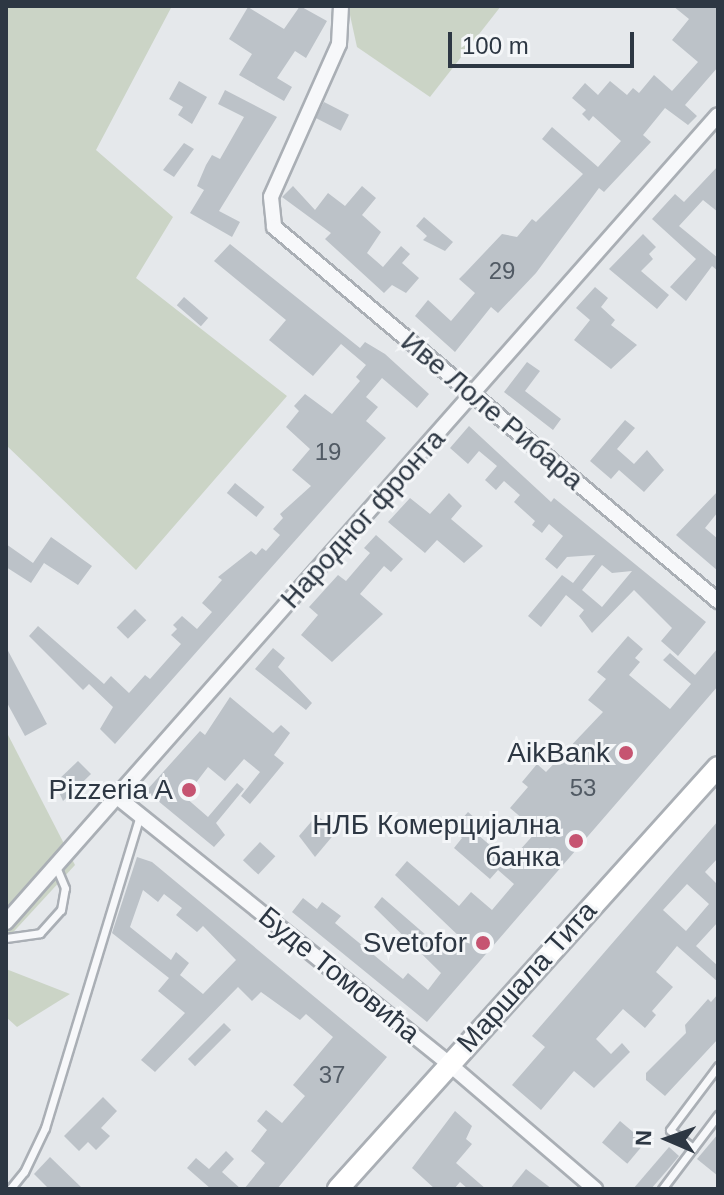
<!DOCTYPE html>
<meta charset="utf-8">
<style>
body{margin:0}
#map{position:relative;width:724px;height:1195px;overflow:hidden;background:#e5e8eb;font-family:Arial,sans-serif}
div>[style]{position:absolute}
.green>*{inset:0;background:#cbd4c6}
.building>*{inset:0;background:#bcc2c8;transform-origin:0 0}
.roads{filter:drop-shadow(2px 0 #aaafb5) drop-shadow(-2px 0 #aaafb5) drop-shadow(0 2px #aaafb5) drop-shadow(0 -2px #aaafb5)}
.lane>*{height:7px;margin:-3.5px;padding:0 3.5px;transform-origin:3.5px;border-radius:3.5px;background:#f7f8fa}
.street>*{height:14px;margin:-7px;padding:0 7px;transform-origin:7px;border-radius:7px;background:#f7f8fa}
.secondary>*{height:20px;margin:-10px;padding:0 10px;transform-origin:10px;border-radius:10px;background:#fff}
.dots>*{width:22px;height:22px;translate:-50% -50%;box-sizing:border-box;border:4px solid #f4f6f8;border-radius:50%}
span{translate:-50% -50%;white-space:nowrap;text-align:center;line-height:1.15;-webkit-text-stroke:6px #f4f6f8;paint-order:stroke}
.number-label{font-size:24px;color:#515a64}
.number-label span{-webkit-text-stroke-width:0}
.street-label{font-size:28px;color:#2d3743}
.poi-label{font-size:28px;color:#2d3743}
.right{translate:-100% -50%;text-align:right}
.frame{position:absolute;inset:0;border:8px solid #2d3743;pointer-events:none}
.north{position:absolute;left:628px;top:1099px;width:80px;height:80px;-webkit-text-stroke:6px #f4f6f8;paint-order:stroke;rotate:272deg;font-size:22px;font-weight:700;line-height:32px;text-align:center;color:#2d3743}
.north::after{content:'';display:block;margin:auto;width:28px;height:36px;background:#2d3743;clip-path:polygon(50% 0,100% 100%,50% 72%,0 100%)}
.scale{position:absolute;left:448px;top:32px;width:186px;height:36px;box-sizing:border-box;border:4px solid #2d3743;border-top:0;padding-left:10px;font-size:24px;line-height:28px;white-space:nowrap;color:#2d3743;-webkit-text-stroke:6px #f4f6f8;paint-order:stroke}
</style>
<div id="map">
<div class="green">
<i style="clip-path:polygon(6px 6px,172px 6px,96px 150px,173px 217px,136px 278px,287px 396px,136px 570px,6px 445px)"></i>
<i style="clip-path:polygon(348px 6px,501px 6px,430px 97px,357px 47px)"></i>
<i style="clip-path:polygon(6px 731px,75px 865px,6px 940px)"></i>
<i style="clip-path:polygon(6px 969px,70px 994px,17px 1027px,6px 1017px)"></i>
</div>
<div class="building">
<i style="clip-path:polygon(300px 6px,327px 21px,306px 58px,295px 51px,277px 78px,292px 87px,284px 101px,239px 75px,252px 54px,229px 39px,248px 7px,284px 29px)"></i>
<i style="clip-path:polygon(673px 6px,718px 6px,718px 67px,685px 105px,697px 116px,688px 125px,665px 108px,643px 135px,651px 142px,604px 192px,599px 188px,536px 273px,498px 313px,491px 307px,455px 352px,415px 316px,428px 300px,451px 321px,475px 293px,459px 279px,466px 272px,502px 234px,517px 237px,532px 219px,536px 222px,583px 174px,542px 139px,552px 127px,598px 167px,621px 141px,593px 116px,589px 121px,582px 114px,586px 110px,572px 98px,585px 83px,598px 95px,610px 81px,627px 95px,633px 88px,639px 93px,654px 75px,672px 91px,698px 62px,672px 40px,689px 19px)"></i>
<i style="clip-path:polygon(179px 81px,207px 97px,192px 124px,178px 115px,183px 107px,169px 99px)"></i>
<i style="clip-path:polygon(225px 90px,277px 117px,219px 211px,240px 222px,232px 237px,190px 213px,204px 190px,197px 186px,206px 165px,212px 155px,220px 159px,244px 117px,218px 104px)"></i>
<i style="left:324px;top:102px;width:28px;height:18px;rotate:27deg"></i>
<i style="clip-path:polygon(184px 143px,194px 149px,174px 177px,163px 170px)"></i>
<i style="clip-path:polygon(718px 166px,718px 212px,703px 200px,679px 226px,718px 258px,718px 271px,712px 266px,686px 301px,670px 287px,696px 259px,652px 219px,675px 194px,684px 202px)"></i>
<i style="clip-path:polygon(293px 186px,315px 210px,328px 193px,345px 206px,362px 186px,376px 198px,362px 215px,381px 232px,367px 253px,383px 267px,401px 246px,410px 254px,402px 263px,419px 278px,406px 293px,392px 285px,384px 293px,325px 239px,331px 233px,282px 197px)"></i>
<i style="clip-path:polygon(424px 217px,453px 242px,445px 251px,423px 240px,427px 236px,416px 226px)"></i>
<i style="clip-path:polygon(643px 234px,656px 247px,649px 254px,653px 259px,641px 271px,669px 295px,657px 309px,609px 269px)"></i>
<i style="clip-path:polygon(230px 244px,360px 348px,365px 342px,385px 354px,429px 394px,417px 408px,382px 378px,366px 397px,378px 407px,366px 421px,386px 438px,115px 744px,100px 729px,113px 707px,89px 684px,83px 690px,29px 636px,38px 626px,104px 684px,111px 676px,129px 693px,145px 675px,150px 679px,181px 644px,171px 635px,177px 629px,173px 625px,182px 616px,197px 629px,212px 612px,202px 603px,222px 580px,218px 577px,251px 551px,256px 555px,262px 548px,266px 551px,280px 535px,273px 529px,283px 518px,280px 514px,311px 486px,292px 470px,310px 449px,286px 427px,299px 411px,294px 406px,305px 394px,332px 414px,360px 381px,356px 377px,366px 365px,341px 344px,313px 376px,269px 340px,286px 320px,214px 261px)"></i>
<i style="clip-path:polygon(595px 287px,608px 298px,601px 307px,615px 320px,611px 325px,637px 345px,611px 369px,574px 340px,590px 320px,576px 308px)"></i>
<i style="left:184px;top:297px;width:32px;height:11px;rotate:41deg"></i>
<i style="clip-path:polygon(527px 362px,540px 371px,525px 391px,561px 419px,553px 430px,504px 392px)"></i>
<i style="clip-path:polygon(625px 420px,635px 428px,617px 449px,634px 464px,647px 450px,664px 470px,644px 492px,619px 470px,611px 479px,590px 461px)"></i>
<i style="clip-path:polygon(evenodd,469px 426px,551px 502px,554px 498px,706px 622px,678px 656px,661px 641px,672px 628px,634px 590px,592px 633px,579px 616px,584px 610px,566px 595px,541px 627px,528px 616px,562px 575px,573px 583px,595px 555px,567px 557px,557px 569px,545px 559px,563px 536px,549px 524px,542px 533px,532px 525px,535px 521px,514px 502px,520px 495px,504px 481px,496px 490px,485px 480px,497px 466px,479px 451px,468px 464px,450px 448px,469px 426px,602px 565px,612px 573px,632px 571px,602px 607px,582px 590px,602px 565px)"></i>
<i style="left:235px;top:483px;width:38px;height:13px;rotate:39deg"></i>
<i style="clip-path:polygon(718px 491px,718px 512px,705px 528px,718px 539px,718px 571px,676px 535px)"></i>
<i style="clip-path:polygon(449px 493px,462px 506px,451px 519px,483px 546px,464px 563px,437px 540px,425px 553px,388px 522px,410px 498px,430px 514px)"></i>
<i style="clip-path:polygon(376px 535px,403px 559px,391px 572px,384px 566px,360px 594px,383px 614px,332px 662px,301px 635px,318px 615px,309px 607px,338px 575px,346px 581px,370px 553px,364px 548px)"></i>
<i style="clip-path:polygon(51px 537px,92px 566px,78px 585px,44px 563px,31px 583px,6px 567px,6px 544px,33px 563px)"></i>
<i style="left:135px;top:609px;width:16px;height:26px;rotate:45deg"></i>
<i style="clip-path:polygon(628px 636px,643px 649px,635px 658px,640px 662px,629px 675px,670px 709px,691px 684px,663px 660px,670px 653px,695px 675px,718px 648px,718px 686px,427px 1022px,292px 912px,303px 898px,317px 909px,322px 902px,341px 916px,335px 923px,403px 979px,408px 973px,428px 990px,441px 973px,374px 907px,382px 897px,449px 955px,463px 940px,395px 875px,407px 861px,459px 906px,471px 892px,492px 910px,514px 884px,498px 870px,490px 879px,454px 848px,462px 838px,452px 830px,468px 812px,475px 818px,468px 826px,509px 862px,537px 831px,510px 808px,528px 787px,522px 782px,537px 764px,546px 772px,603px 712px,588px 700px,606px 679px,597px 672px)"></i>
<i style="clip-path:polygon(6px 647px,47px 724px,25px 736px,6px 701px)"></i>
<i style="clip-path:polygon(273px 648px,285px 658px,278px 667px,312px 703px,306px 710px,255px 669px)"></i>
<i style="clip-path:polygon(230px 697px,273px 733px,281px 725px,290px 733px,274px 755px,284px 763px,250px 804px,241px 796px,260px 772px,244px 759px,225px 781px,208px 767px,185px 797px,208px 817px,237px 783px,244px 789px,216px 823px,225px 835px,214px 847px,146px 791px,200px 731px,205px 735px)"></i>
<i style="clip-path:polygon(78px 761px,91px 774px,63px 801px,55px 783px)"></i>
<i style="clip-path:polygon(317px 815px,336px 832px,315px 857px,299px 836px)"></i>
<i style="clip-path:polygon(evenodd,718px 821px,718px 858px,705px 872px,718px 885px,718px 922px,696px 946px,718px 966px,718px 982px,677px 946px,656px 972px,673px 987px,652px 1011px,656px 1015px,645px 1028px,623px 1009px,596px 1039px,611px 1054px,622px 1043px,630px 1052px,594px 1088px,574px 1071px,541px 1110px,512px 1085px,545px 1047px,532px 1036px,718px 821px,687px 884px,709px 904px,686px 931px,663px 910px,687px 884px)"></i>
<i style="left:260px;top:842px;width:21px;height:25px;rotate:43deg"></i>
<i style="clip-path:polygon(evenodd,137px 857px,152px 862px,387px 1057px,277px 1189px,244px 1189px,265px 1163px,251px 1151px,267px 1130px,257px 1121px,266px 1110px,282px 1123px,305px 1096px,293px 1085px,333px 1037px,306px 1014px,300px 1020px,261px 992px,252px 1001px,238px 987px,155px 1072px,141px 1060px,185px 1013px,158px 991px,169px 978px,112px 933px,137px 857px,143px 890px,158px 902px,164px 894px,182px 908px,176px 915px,197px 932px,203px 926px,236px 960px,203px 994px,180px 975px,189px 963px,176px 952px,171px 960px,130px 927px,143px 890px)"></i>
<i style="clip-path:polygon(718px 994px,718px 1039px,665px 1096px,646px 1080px,646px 1073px,686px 1033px,685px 1025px,708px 999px,711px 1002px)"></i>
<i style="left:224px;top:1023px;width:10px;height:51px;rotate:45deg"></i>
<i style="clip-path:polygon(103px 1097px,117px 1111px,101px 1128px,110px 1136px,96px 1150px,88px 1142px,79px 1151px,64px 1136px)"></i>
<i style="clip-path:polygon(455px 1111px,472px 1126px,466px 1139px,472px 1144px,456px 1163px,486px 1189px,468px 1189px,460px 1182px,454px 1189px,435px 1189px,412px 1168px)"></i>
<i style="left:620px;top:1121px;width:33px;height:28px;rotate:40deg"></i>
<i style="clip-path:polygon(718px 1134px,718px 1176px,697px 1159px)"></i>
<i style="clip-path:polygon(669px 1147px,679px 1156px,670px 1167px,651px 1189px,633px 1189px)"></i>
<i style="clip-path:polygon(226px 1151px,234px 1159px,222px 1172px,241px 1189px,211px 1189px,187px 1168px,196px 1158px,209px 1169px)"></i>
<i style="clip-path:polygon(50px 1157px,83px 1189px,49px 1189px,34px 1174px)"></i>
<i style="clip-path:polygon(526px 1169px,552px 1189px,510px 1189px)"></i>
</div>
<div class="roads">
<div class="lane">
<i style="left:6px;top:938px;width:34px;rotate:-8deg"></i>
<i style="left:40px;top:933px;width:31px;rotate:-48deg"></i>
<i style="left:61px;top:910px;width:22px;rotate:-80deg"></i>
<i style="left:65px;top:888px;width:25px;rotate:-113deg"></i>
<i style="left:693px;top:1148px;width:29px;rotate:-142deg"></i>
<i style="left:670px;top:1130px;width:80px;rotate:-53.1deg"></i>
<i style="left:10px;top:1189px;width:22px;rotate:-51deg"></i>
<i style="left:24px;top:1172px;width:49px;rotate:-64.5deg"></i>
<i style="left:45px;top:1128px;width:326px;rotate:-73.1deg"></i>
<i style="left:662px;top:1189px;width:93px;rotate:-52.9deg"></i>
</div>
<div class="street">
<i style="left:341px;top:6px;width:38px;rotate:93deg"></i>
<i style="left:339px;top:44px;width:167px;rotate:114deg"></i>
<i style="left:271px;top:197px;width:30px;rotate:84deg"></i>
<i style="left:274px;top:227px;width:581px;rotate:40.11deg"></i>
<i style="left:116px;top:796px;width:426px;rotate:38.8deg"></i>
<i style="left:448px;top:1063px;width:194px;rotate:40.6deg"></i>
<i style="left:6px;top:922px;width:1076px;rotate:-48.58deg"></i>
</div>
<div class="secondary">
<i style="left:338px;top:1189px;width:568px;rotate:-48deg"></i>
</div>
</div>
<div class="dots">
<i style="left:626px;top:753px;background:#c65471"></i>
<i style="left:189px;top:790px;background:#c65471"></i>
<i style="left:576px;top:841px;background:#c65471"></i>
<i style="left:483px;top:943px;background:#c65471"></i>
</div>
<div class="number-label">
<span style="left:502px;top:271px">29</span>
<span style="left:328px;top:452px">19</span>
<span style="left:583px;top:788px">53</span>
<span style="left:332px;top:1075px">37</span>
</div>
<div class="street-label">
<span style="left:492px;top:411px;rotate:40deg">Иве Лоле Рибара</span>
<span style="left:363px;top:519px;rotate:-48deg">Народног фронта</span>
<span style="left:339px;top:975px;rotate:39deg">Буде Томовића</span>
<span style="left:527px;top:977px;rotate:-48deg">Маршала Тита</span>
</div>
<div class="poi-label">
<span class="right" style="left:610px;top:753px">AikBank</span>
<span class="right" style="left:173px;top:790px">Pizzeria A</span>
<span class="right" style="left:560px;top:841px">НЛБ Комерцијална<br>банка</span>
<span class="right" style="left:467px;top:943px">Svetofor</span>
</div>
<div class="frame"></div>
<div class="north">N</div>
<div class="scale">100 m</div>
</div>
